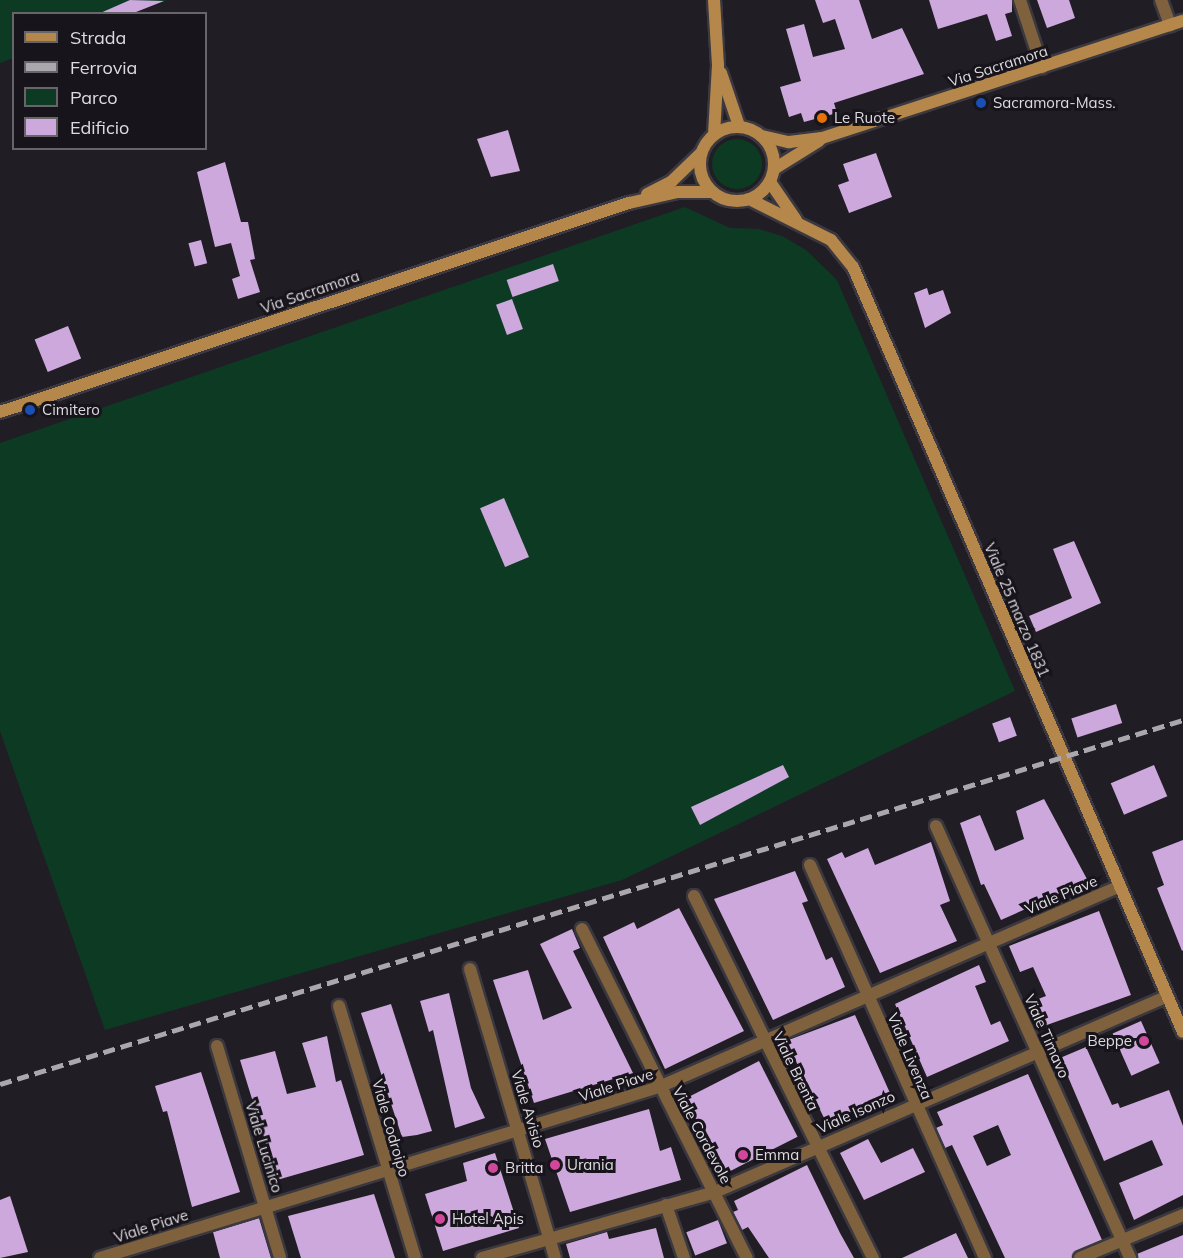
<!DOCTYPE html>
<style>
body{margin:0}
#map{position:relative;width:1183px;height:1258px;overflow:hidden;background:#211d25;font-family:Mulish,sans-serif}
div>[style]{position:absolute}
.green>*{inset:0;background:#0d3a23}
.round{border-radius:50%}
.building>*{inset:0;background:#cca8dc;transform-origin:0 0}
.roads{filter:drop-shadow(2px 0 #3b383f) drop-shadow(-2px 0 #3b383f) drop-shadow(0 2px #3b383f) drop-shadow(0 -2px #3b383f)}
.street>*{height:12px;margin:-6px;padding:0 6px;transform-origin:6px;border-radius:6px;background:#7f623d}
.secondary>*{height:12px;margin:-6px;padding:0 6px;transform-origin:6px;border-radius:6px;background:#b6874a}
.secondary>.ring{margin:-6px;padding:0;box-sizing:content-box;background:none;border:12px solid #b6874a;border-radius:50%}
.rail>*{height:4.5px;margin-top:-2.25px;transform-origin:0;background:repeating-linear-gradient(90deg,#aaa7ad 0 12px,transparent 0 18px)}
.dots>*{width:16px;height:16px;translate:-50% -50%;box-sizing:border-box;border:3px solid #18141b;border-radius:50%}
span{translate:-50% -50%;white-space:nowrap;text-align:center;line-height:1.15;-webkit-text-stroke:6px #18141b;paint-order:stroke}
.street-label{font-size:15px;color:#dedbe0}
.poi-label{font-size:15px;color:#dedbe0}
.left{translate:0 -50%;text-align:left}
.right{translate:-100% -50%;text-align:right}
.legend{position:absolute;left:12px;top:12px;width:195px;height:138px;box-sizing:border-box;background:#18141b;border:2px solid #67646a;margin:0;padding:8px 10px;list-style:none;font-size:18px;color:#dedbe0}
.legend li{display:flex;align-items:center;gap:12px;height:30px}
.legend b{width:30px;border:2px solid #67646a}
</style>
<div id="map">
<div class="green">
<i style="clip-path:polygon(0 0,167px 0,131px 13px,14px 14px,13px 58px,0 63px)"></i>
<i class="round" style="left:712px;top:139px;width:50px;height:50px"></i>
<i style="clip-path:polygon(685px 207px,730px 228px,759px 229px,782px 236px,806px 250px,837px 280px,1015px 691px,622px 880px,105px 1030px,0 731px,0 443px)"></i>
</div>
<div class="building">
<i style="clip-path:polygon(130px 0,164px 1px,131px 14px,98px 14px)"></i>
<i style="clip-path:polygon(815px 0,859px 0,872px 39px,902px 28px,924px 74px,834px 103px,837px 113px,804px 122px,801px 113px,789px 117px,780px 87px,801px 81px,786px 29px,804px 24px,813px 57px,845px 49px,835px 19px,823px 23px)"></i>
<i style="clip-path:polygon(929px 0,1012px 0,1012px 12px,1005px 14px,1012px 36px,996px 41px,987px 14px,938px 29px)"></i>
<i style="clip-path:polygon(1037px 0,1069px 0,1075px 18px,1047px 28px)"></i>
<i style="clip-path:polygon(508px 130px,520px 171px,491px 177px,477px 139px)"></i>
<i style="clip-path:polygon(876px 153px,892px 197px,849px 213px,838px 185px,849px 181px,843px 164px)"></i>
<i style="clip-path:polygon(225px 162px,241px 222px,248px 222px,255px 259px,250px 260px,260px 292px,238px 299px,232px 279px,240px 276px,231px 243px,215px 247px,197px 172px)"></i>
<i style="left:201px;top:240px;width:24px;height:13px;rotate:75deg"></i>
<i style="left:553px;top:264px;width:18px;height:49px;rotate:71deg"></i>
<i style="clip-path:polygon(927px 288px,929px 295px,943px 290px,951px 313px,925px 328px,914px 293px)"></i>
<i style="left:512px;top:299px;width:32px;height:17px;rotate:70deg"></i>
<i style="left:68px;top:326px;width:35px;height:36px;rotate:68deg"></i>
<i style="left:504px;top:498px;width:64px;height:26px;rotate:67deg"></i>
<i style="clip-path:polygon(1074px 541px,1101px 603px,1036px 632px,1029px 616px,1072px 598px,1053px 549px)"></i>
<i style="left:1116px;top:704px;width:20px;height:47px;rotate:72deg"></i>
<i style="left:1010px;top:717px;width:20px;height:19px;rotate:70deg"></i>
<i style="clip-path:polygon(783px 765px,789px 777px,700px 825px,691px 807px)"></i>
<i style="left:1154px;top:765px;width:34px;height:47px;rotate:67deg"></i>
<i style="clip-path:polygon(1044px 799px,1088px 881px,1001px 920px,984px 884px,981px 885px,960px 823px,980px 815px,995px 851px,1024px 839px,1016px 811px)"></i>
<i style="clip-path:polygon(1183px 840px,1183px 950px,1182px 951px,1157px 888px,1164px 885px,1152px 852px)"></i>
<i style="clip-path:polygon(931px 842px,950px 901px,940px 905px,957px 941px,880px 973px,827px 859px,842px 852px,845px 858px,868px 848px,875px 865px)"></i>
<i style="clip-path:polygon(795px 871px,808px 901px,802px 903px,826px 960px,832px 957px,845px 987px,773px 1020px,714px 899px)"></i>
<i style="clip-path:polygon(679px 908px,744px 1031px,665px 1069px,603px 937px,634px 922px,637px 929px)"></i>
<i style="clip-path:polygon(1099px 911px,1131px 995px,1044px 1026px,1033px 1001px,1046px 996px,1033px 967px,1020px 972px,1009px 946px)"></i>
<i style="clip-path:polygon(572px 929px,580px 948px,573px 951px,633px 1073px,534px 1103px,493px 980px,528px 970px,543px 1020px,572px 1008px,540px 944px)"></i>
<i style="clip-path:polygon(979px 965px,986px 982px,975px 986px,991px 1025px,1000px 1021px,1009px 1041px,927px 1077px,895px 1004px)"></i>
<i style="clip-path:polygon(449px 993px,471px 1088px,485px 1118px,455px 1128px,433px 1030px,429px 1032px,420px 1001px)"></i>
<i style="clip-path:polygon(391px 1004px,432px 1131px,417px 1135px,402px 1137px,361px 1013px)"></i>
<i style="clip-path:polygon(855px 1015px,890px 1093px,853px 1108px,856px 1113px,828px 1126px,786px 1041px)"></i>
<i style="left:1141px;top:1021px;width:46px;height:31px;rotate:66deg"></i>
<i style="clip-path:polygon(327px 1036px,336px 1082px,341px 1080px,364px 1155px,277px 1180px,240px 1060px,275px 1051px,287px 1094px,316px 1087px,302px 1043px)"></i>
<i style="clip-path:polygon(1086px 1047px,1112px 1105px,1118px 1103px,1120px 1108px,1169px 1090px,1183px 1126px,1183px 1195px,1134px 1220px,1119px 1183px,1163px 1165px,1152px 1140px,1104px 1161px,1060px 1058px)"></i>
<i style="left:759px;top:1061px;width:85px;height:83px;rotate:63deg"></i>
<i style="clip-path:polygon(201px 1072px,240px 1192px,192px 1207px,167px 1111px,163px 1112px,155px 1086px)"></i>
<i style="clip-path:polygon(evenodd,1028px 1074px,1102px 1240px,1076px 1251px,1072px 1258px,1005px 1258px,952px 1145px,945px 1148px,936px 1128px,943px 1125px,937px 1112px,1028px 1074px,998px 1125px,1011px 1155px,987px 1166px,973px 1136px,998px 1125px)"></i>
<i style="clip-path:polygon(649px 1109px,660px 1151px,671px 1147px,681px 1180px,570px 1212px,545px 1139px)"></i>
<i style="clip-path:polygon(868px 1139px,881px 1163px,913px 1148px,925px 1172px,864px 1200px,840px 1153px)"></i>
<i style="clip-path:polygon(495px 1153px,519px 1228px,443px 1251px,425px 1194px,467px 1181px,463px 1163px)"></i>
<i style="clip-path:polygon(807px 1165px,840px 1233px,854px 1258px,769px 1258px,748px 1227px,742px 1230px,733px 1212px,738px 1210px,734px 1201px)"></i>
<i style="clip-path:polygon(374px 1194px,395px 1258px,301px 1258px,288px 1216px)"></i>
<i style="clip-path:polygon(10px 1196px,28px 1252px,0 1258px,0 1200px)"></i>
<i style="clip-path:polygon(259px 1218px,271px 1258px,220px 1258px,213px 1232px)"></i>
<i style="left:718px;top:1220px;width:25px;height:34px;rotate:69deg"></i>
<i style="clip-path:polygon(656px 1228px,664px 1258px,570px 1258px,566px 1244px,607px 1232px,609px 1239px)"></i>
<i style="clip-path:polygon(956px 1233px,968px 1258px,902px 1258px)"></i>
<i style="clip-path:polygon(1183px 1235px,1183px 1258px,1138px 1258px,1137px 1254px)"></i>
</div>
<div class="roads">
<div class="street">
<i style="left:1020px;top:0;width:71px;rotate:71.8deg"></i>
<i style="left:1161px;top:0;width:27px;rotate:70deg"></i>
<i style="left:936px;top:826px;width:474px;rotate:65.8deg"></i>
<i style="left:810px;top:865px;width:430px;rotate:66deg"></i>
<i style="left:694px;top:896px;width:404px;rotate:63.7deg"></i>
<i style="left:582px;top:929px;width:368px;rotate:63.4deg"></i>
<i style="left:470px;top:969px;width:301px;rotate:73.6deg"></i>
<i style="left:339px;top:1006px;width:263px;rotate:73.2deg"></i>
<i style="left:217px;top:1046px;width:221px;rotate:73.4deg"></i>
<i style="left:666px;top:1205px;width:56px;rotate:71.2deg"></i>
<i style="left:100px;top:1258px;width:585px;rotate:-17.01deg"></i>
<i style="left:659px;top:1087px;width:503px;rotate:-23.56deg"></i>
<i style="left:482px;top:1258px;width:242px;rotate:-15.8deg"></i>
<i style="left:715px;top:1192px;width:493px;rotate:-23.4deg"></i>
<i style="left:1080px;top:1258px;width:112px;rotate:-22.7deg"></i>
</div>
<div class="secondary">
<i style="left:714px;top:0;width:65px;rotate:86.5deg"></i>
<i style="left:718px;top:65px;width:69px;rotate:93.3deg"></i>
<i style="left:721px;top:73px;width:56px;rotate:71.2deg"></i>
<i class="ring" style="left:700px;top:127px;width:62px;height:62px"></i>
<i style="left:762px;top:136px;width:28px;rotate:13deg"></i>
<i style="left:789px;top:142px;width:33px;rotate:-7deg"></i>
<i style="left:822px;top:138px;width:379px;rotate:-18deg"></i>
<i style="left:774px;top:169px;width:53px;rotate:-31.9deg"></i>
<i style="left:770px;top:182px;width:46px;rotate:55.6deg"></i>
<i style="left:647px;top:194px;width:28px;rotate:-27deg"></i>
<i style="left:672px;top:181px;width:40px;rotate:-44deg"></i>
<i style="left:749px;top:199px;width:92px;rotate:26.6deg"></i>
<i style="left:831px;top:240px;width:35px;rotate:51deg"></i>
<i style="left:853px;top:267px;width:833px;rotate:66.67deg"></i>
<i style="left:0;top:412px;width:663px;rotate:-18.38deg"></i>
<i style="left:629px;top:203px;width:50px;rotate:-12.7deg"></i>
<i style="left:678px;top:192px;width:34px"></i>
</div>
</div>
<div class="rail">
<i style="left:0;top:1084px;width:1238px;rotate:-17.1deg"></i>
</div>
<div class="dots">
<i style="left:981px;top:103px;background:#1a4fb4"></i>
<i style="left:822px;top:118px;background:#e8710a"></i>
<i style="left:30px;top:410px;background:#1a4fb4"></i>
<i style="left:1144px;top:1041px;background:#d1479c"></i>
<i style="left:743px;top:1155px;background:#d1479c"></i>
<i style="left:555px;top:1165px;background:#d1479c"></i>
<i style="left:493px;top:1168px;background:#d1479c"></i>
<i style="left:440px;top:1219px;background:#d1479c"></i>
</div>
<div class="street-label">
<span style="left:998px;top:66px;rotate:-18deg">Via Sacramora</span>
<span style="left:310px;top:292px;rotate:-19deg">Via Sacramora</span>
<span style="left:1017px;top:610px;rotate:67deg">Viale 25 marzo 1831</span>
<span style="left:1061px;top:895px;rotate:-23deg">Viale Piave</span>
<span style="left:1047px;top:1036px;rotate:66deg">Viale Timavo</span>
<span style="left:910px;top:1056px;rotate:67deg">Viale Livenza</span>
<span style="left:796px;top:1071px;rotate:64deg">Viale Brenta</span>
<span style="left:616px;top:1085px;rotate:-18deg">Viale Piave</span>
<span style="left:528px;top:1109px;rotate:73deg">Viale Avisio</span>
<span style="left:856px;top:1112px;rotate:-24deg">Viale Isonzo</span>
<span style="left:391px;top:1128px;rotate:74deg">Viale Codroipo</span>
<span style="left:702px;top:1135px;rotate:62deg">Viale Cordevole</span>
<span style="left:264px;top:1147px;rotate:73deg">Viale Lucinico</span>
<span style="left:151px;top:1226px;rotate:-18deg">Viale Piave</span>
</div>
<div class="poi-label">
<span class="left" style="left:993px;top:103px">Sacramora-Mass.</span>
<span class="left" style="left:834px;top:118px">Le Ruote</span>
<span class="left" style="left:42px;top:410px">Cimitero</span>
<span class="right" style="left:1132px;top:1041px">Beppe</span>
<span class="left" style="left:755px;top:1155px">Emma</span>
<span class="left" style="left:567px;top:1165px">Urania</span>
<span class="left" style="left:505px;top:1168px">Britta</span>
<span class="left" style="left:452px;top:1219px">Hotel Apis</span>
</div>
<ul class="legend">
<li><b style="height:8px;background:#b6874a"></b>Strada</li>
<li><b style="height:8px;background:#aaa7ad"></b>Ferrovia</li>
<li><b style="height:16px;background:#0d3a23"></b>Parco</li>
<li><b style="height:16px;background:#cca8dc"></b>Edificio</li>
</ul>
</div>
